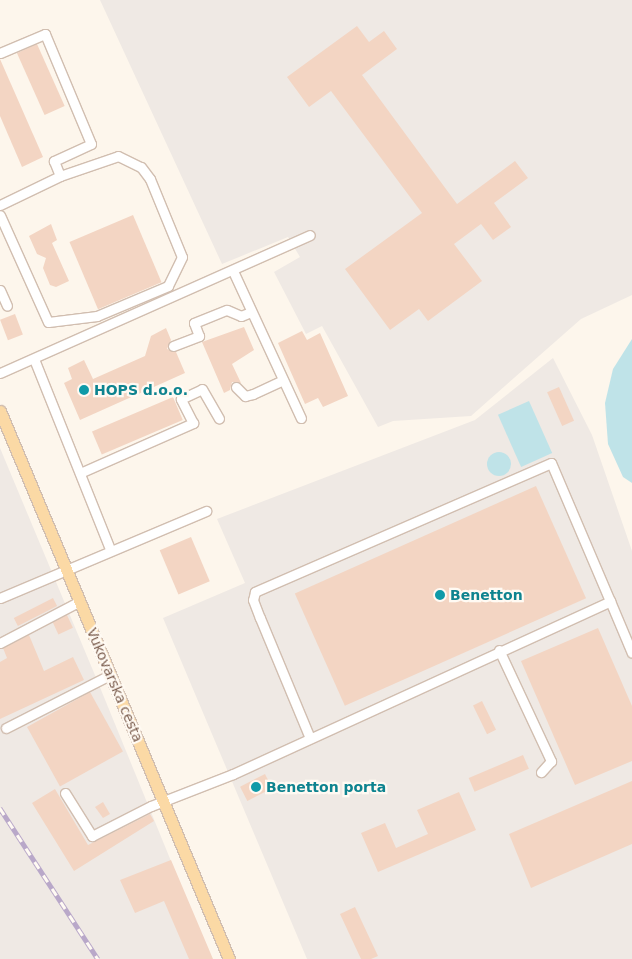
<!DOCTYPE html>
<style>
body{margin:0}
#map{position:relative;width:632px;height:959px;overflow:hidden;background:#fdf6ec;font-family:"DejaVu Sans",sans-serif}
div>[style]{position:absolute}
.industrial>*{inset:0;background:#efe9e4}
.water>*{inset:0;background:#bfe3e8;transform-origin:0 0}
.round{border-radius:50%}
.building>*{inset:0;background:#f3d5c3;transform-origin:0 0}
.roads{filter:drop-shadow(1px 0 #d1beb0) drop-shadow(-1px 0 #d1beb0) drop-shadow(0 1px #d1beb0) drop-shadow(0 -1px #d1beb0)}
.minor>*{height:9px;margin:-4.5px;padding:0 4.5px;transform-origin:4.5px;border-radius:4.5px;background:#fff}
.major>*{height:11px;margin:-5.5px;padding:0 5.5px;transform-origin:5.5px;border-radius:5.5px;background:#fbd9a5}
.rail>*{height:4.5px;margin-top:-2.25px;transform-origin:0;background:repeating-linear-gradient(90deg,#fffaf3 0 8px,#b9a8c9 0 16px);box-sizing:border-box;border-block:1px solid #b9a8c9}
.dots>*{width:14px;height:14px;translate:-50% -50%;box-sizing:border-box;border:2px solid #fffaf3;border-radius:50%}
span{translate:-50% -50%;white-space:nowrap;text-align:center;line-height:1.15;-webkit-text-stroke:4.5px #fffaf3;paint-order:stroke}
.culture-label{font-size:14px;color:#0d838f;font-weight:700}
.left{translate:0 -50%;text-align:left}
.street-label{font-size:14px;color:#7a5c4d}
</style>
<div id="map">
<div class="industrial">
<i style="clip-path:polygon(100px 0,632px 0,632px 295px,581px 319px,471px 416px,393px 421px,378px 427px,322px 326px,306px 334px,274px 272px,300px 257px,288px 237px,222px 264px)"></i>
<i style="clip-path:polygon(553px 358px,592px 435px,632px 551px,632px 959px,307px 959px,163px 618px,245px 583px,217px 519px,475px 420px)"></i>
<i style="clip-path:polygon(0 448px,97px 680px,211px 959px,0 959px)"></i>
</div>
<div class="water">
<i style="clip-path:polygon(632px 339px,632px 483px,623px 477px,608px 444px,605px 403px,613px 369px)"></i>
<i style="left:529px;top:401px;width:57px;height:34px;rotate:66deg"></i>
<i class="round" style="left:487px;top:452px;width:24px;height:24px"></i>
</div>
<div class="building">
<i style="clip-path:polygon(357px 26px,369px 42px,384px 31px,397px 49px,362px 75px,457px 204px,515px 161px,528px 178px,494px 203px,511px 227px,493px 240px,481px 224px,454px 244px,482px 281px,428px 321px,419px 309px,390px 330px,345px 269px,422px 213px,331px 91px,309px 107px,287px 77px)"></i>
<i style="left:37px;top:44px;width:68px;height:22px;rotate:66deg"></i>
<i style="clip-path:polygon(0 59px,43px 157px,22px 167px,0 116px)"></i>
<i style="left:133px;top:215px;width:73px;height:69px;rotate:67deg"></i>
<i style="clip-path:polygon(51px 224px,57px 240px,52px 243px,69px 281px,56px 287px,50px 285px,43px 268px,46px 258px,37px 254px,29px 236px)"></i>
<i style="left:15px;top:314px;width:22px;height:16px;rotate:69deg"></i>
<i style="clip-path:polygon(244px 327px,254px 350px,232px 364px,241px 383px,232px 382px,230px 390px,224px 393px,202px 342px)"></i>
<i style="clip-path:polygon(166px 328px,171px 340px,167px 349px,176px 352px,185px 373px,80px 420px,64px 383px,72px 379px,68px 368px,84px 360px,93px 379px,145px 356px,151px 336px)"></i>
<i style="clip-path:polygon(302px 331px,307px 340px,320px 333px,348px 396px,323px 407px,318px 398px,305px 404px,278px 343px)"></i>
<i style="left:559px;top:387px;width:37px;height:13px;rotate:66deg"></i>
<i style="left:173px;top:397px;width:25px;height:88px;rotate:67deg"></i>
<i style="left:536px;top:486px;width:123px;height:264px;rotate:66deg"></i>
<i style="left:191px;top:537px;width:48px;height:34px;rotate:67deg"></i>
<i style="left:53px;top:598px;width:9px;height:44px;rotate:63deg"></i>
<i style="left:67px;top:615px;width:14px;height:16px;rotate:65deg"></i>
<i style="clip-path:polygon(598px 628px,632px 706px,632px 761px,575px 785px,521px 661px)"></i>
<i style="clip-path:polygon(29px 635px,44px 671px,73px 657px,84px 680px,0 719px,0 662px,7px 658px,3px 648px)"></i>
<i style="left:90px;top:692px;width:68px;height:72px;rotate:61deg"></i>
<i style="left:482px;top:701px;width:32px;height:10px;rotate:64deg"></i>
<i style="left:523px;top:755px;width:15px;height:59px;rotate:67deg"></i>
<i style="left:265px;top:774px;width:16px;height:28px;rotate:63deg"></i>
<i style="clip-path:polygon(632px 781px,632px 844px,531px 888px,509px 834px)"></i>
<i style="clip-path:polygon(55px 789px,88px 845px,150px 814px,154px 821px,74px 871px,32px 803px)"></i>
<i style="clip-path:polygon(459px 792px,476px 830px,378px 872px,361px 833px,385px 823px,396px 848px,428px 834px,417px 810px)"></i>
<i style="clip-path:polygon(103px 802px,110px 814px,103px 818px,95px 807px)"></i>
<i style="clip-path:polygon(171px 860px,213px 959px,189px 959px,164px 901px,135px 913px,120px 880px)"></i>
<i style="clip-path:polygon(355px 907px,378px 956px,371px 959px,361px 959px,340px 914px)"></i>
</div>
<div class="roads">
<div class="minor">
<i style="left:0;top:53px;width:49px;rotate:-22.9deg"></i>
<i style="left:45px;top:34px;width:119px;rotate:67.3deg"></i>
<i style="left:91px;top:144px;width:41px;rotate:155.3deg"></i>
<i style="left:54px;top:161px;width:16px;rotate:68deg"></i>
<i style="left:0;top:205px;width:67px;rotate:-25.8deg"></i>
<i style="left:60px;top:176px;width:61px;rotate:-19deg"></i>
<i style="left:118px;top:156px;width:25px;rotate:26deg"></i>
<i style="left:141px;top:167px;width:15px;rotate:53deg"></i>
<i style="left:150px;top:179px;width:84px;rotate:67.7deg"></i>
<i style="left:182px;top:257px;width:32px;rotate:116deg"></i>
<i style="left:168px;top:286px;width:77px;rotate:157.1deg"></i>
<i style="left:97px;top:316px;width:49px;rotate:173deg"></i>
<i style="left:48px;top:322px;width:117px;rotate:-114.2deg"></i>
<i style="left:233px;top:271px;width:162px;rotate:65.2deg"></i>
<i style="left:0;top:290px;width:17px;rotate:66deg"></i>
<i style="left:173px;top:346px;width:28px;rotate:-21deg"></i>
<i style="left:199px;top:336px;width:14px;rotate:-111deg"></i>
<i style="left:194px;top:323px;width:35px;rotate:-22deg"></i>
<i style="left:227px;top:310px;width:15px;rotate:23deg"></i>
<i style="left:241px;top:316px;width:11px;rotate:-22deg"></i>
<i style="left:34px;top:359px;width:205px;rotate:68.2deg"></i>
<i style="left:0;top:373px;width:339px;rotate:-24deg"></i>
<i style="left:236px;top:387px;width:13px;rotate:45deg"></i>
<i style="left:245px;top:396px;width:8px;rotate:-14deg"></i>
<i style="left:253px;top:394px;width:33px;rotate:-25deg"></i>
<i style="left:80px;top:473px;width:124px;rotate:-23.9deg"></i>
<i style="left:193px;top:423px;width:27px;rotate:-117deg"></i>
<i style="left:181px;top:399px;width:23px;rotate:-25deg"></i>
<i style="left:202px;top:389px;width:34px;rotate:60deg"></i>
<i style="left:0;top:598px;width:224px;rotate:-22.9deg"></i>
<i style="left:610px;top:601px;width:56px;rotate:67.1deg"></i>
<i style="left:0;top:643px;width:90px;rotate:-27.7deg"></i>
<i style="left:499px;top:650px;width:123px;rotate:64.9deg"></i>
<i style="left:551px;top:761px;width:15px;rotate:132deg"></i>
<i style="left:6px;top:728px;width:117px;rotate:-27deg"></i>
<i style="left:65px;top:793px;width:51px;rotate:57.9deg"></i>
<i style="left:92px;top:836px;width:66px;rotate:-27deg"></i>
<i style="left:151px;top:806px;width:88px;rotate:-21.3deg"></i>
<i style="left:233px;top:774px;width:415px;rotate:-24.6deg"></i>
<i style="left:610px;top:601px;width:150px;rotate:-113.1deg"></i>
<i style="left:551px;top:463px;width:323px;rotate:156.5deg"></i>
<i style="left:255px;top:592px;width:8px;rotate:104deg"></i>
<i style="left:253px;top:600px;width:19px;rotate:69deg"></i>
<i style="left:260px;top:618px;width:130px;rotate:67.4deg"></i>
</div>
<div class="major">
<i style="left:0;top:411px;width:594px;rotate:67.32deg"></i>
</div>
</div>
<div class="rail">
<i style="left:0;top:808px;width:180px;rotate:57deg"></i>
</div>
<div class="dots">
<i style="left:84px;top:390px;background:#0f9aa8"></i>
<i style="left:440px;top:595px;background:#0f9aa8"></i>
<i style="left:256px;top:787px;background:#0f9aa8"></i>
</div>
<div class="culture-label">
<span class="left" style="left:94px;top:390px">HOPS d.o.o.</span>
<span class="left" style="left:450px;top:595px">Benetton</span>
<span class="left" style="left:266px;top:787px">Benetton porta</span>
</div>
<div class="street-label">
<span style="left:115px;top:685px;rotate:67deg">Vukovarska cesta</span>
</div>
</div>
